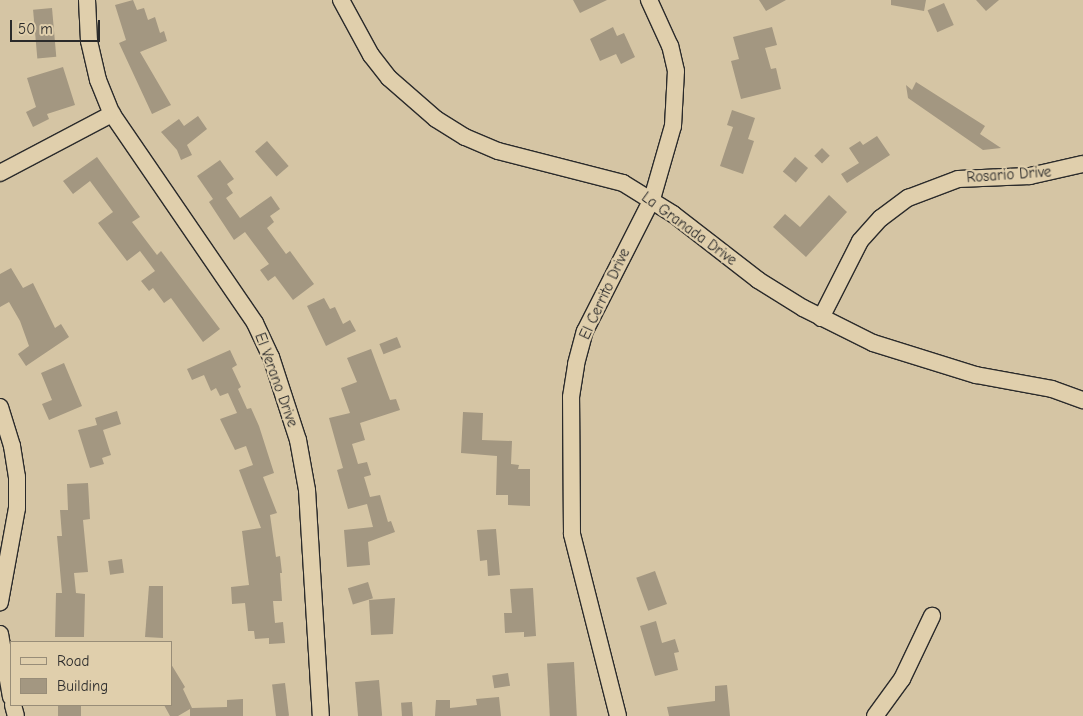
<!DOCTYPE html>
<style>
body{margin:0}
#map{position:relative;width:1083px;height:716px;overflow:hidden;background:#d5c5a4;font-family:"Comic Neue",sans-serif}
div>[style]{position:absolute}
.building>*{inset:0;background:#a39781;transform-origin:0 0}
.roads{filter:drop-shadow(1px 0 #2b2b2b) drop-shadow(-1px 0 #2b2b2b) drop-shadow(0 1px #2b2b2b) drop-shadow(0 -1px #2b2b2b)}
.minor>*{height:16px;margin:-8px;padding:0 8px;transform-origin:8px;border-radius:8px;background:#e0cfac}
span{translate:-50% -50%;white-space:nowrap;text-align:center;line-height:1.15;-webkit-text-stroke:4.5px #e0cfac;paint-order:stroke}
.street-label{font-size:15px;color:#2b2b2b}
.legend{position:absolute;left:10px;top:641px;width:162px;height:65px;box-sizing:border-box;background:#e0cfac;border:1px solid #988d78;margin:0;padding:6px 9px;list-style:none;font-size:15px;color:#2b2b2b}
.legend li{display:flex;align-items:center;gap:10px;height:25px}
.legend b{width:25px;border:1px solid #988d78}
.scale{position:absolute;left:10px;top:20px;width:90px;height:22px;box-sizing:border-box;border:2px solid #2b2b2b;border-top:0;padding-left:6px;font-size:15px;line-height:18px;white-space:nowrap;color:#2b2b2b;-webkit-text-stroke:4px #e0cfac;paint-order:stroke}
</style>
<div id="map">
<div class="building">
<i style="clip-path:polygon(133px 0,137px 10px,144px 8px,148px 20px,155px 17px,160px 33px,164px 31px,167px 41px,140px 52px,171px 105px,152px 114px,119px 43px,126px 40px,115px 5px)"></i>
<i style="clip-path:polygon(573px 0,607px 0,580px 13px)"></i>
<i style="clip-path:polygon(759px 0,786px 0,766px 11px)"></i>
<i style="clip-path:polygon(891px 0,926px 0,924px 11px,891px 5px)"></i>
<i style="clip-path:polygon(976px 0,999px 0,986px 11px)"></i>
<i style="left:944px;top:3px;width:24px;height:18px;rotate:66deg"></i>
<i style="left:52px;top:8px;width:49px;height:19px;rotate:85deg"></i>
<i style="clip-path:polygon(613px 27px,617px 36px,624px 33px,635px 57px,621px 64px,616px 54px,600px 61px,590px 39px)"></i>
<i style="clip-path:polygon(772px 27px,777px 45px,765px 48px,771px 69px,776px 68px,781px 89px,741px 99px,731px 61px,739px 59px,733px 37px)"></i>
<i style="clip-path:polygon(63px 67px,75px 105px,47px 114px,49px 119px,33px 127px,26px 112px,36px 107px,27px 78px)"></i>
<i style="clip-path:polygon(916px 82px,985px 126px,980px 134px,1001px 148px,983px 150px,908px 98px,906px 85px,912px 90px)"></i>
<i style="clip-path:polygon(732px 110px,755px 118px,748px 139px,754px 141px,743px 174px,720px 166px,733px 127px,727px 125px)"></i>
<i style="clip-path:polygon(198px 116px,207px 129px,187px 145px,192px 155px,181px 160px,177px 150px,161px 132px,179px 119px,184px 126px)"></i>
<i style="clip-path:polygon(877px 136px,890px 155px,847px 183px,841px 174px,859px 163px,849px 148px,860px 141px,863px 145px)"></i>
<i style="left:267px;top:141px;width:33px;height:16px;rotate:49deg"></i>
<i style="left:822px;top:148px;width:11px;height:11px;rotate:45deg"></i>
<i style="clip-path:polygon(97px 157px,140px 217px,132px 222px,157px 255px,161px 251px,220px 329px,203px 342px,171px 298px,164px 303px,153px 288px,149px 291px,141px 281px,155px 271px,140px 251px,127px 261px,98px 223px,113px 212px,90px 181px,73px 194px,63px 181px)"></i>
<i style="left:795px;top:157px;width:17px;height:19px;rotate:40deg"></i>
<i style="clip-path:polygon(220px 160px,234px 179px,227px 184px,233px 193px,226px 198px,240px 218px,271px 196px,280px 209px,270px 216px,274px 222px,267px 228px,286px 254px,290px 251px,314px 284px,293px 300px,275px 276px,268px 281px,260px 270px,269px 264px,245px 232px,234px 240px,209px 202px,213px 199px,197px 176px)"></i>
<i style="clip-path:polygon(829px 195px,847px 212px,806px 257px,773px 227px,785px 214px,800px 227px)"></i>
<i style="clip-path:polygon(11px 268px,23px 288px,33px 283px,55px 328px,61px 324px,69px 337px,26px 366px,18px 354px,29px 346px,20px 321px,9px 302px,0 307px,0 274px)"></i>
<i style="clip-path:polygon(324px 298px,330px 309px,335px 307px,343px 324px,350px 320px,356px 331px,326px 346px,307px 306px)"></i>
<i style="left:397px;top:337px;width:11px;height:19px;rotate:68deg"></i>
<i style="clip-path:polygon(371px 349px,390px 400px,396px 399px,400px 410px,360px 423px,365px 440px,352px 444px,358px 464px,367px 462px,371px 475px,364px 477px,370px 497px,380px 495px,388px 522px,391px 521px,395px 532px,368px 542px,370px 565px,347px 567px,344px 530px,373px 527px,367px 504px,348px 509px,337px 470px,343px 468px,329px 418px,350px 413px,341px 388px,357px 382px,347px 358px)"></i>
<i style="clip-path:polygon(230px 350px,237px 365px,232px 368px,241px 387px,238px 389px,247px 409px,251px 408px,259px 426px,274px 473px,263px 477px,277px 513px,270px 515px,276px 557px,280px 556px,282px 573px,280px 573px,282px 601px,273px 601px,275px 623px,283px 622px,285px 643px,269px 644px,269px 638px,255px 639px,254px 631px,248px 631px,245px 603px,232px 604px,231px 587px,249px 585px,242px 531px,261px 528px,239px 470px,253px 465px,246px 446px,235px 450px,220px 419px,237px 413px,228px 393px,220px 396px,216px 388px,211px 391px,204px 375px,192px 380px,187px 369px)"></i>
<i style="clip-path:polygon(64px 363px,82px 406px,49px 420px,42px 404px,52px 400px,41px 373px)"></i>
<i style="clip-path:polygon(117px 411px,121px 424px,103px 430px,111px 455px,102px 458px,104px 464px,90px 468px,78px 430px,97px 425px,95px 418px)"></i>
<i style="clip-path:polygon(463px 412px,483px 413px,482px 440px,512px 441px,511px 464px,519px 465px,518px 469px,530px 469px,530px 506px,508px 505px,508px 495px,496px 495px,497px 456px,461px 453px)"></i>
<i style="clip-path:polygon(88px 483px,90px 519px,83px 520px,88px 572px,74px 573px,76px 593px,85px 594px,84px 637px,55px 637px,56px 593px,62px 593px,57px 536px,62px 536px,60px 510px,68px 510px,67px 484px)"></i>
<i style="clip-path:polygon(496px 529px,500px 575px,488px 576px,487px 560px,480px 561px,477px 530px)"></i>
<i style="left:122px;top:559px;width:14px;height:14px;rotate:82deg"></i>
<i style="left:655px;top:571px;width:35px;height:20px;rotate:70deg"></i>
<i style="left:368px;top:582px;width:17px;height:21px;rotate:73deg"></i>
<i style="clip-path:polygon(149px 586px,163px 586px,163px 638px,145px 637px)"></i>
<i style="clip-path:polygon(533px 588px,536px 636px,524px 637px,524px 632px,505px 633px,504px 613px,512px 613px,510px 589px)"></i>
<i style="clip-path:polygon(395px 598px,393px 634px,371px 635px,369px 600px)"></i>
<i style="clip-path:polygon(656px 621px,662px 643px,675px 639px,679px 652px,674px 653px,678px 670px,655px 676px,640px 626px)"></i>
<i style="left:574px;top:662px;width:54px;height:27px;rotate:87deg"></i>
<i style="clip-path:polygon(171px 664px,185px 687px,183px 689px,192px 708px,227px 707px,227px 700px,243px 699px,243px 716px,190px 716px,190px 709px,178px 716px,170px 716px,164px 705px,171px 705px)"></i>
<i style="left:508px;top:673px;width:13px;height:16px;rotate:81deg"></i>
<i style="left:379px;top:680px;width:36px;height:24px;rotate:85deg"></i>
<i style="left:285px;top:683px;width:33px;height:13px;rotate:83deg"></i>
<i style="clip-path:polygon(727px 685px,730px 716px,669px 716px,667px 707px,715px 701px,715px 686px)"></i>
<i style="clip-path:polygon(499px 697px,501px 716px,435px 716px,436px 700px,450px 700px,450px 708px,477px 705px,476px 699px)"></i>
<i style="left:412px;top:702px;width:14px;height:11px;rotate:86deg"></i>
<i style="left:58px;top:705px;width:23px;height:11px"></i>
</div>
<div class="roads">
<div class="minor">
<i style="left:87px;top:0;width:41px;rotate:87.2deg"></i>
<i style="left:89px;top:41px;width:40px;rotate:77deg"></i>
<i style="left:98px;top:80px;width:37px;rotate:68deg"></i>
<i style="left:112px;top:114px;width:253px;rotate:55.6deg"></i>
<i style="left:255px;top:323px;width:38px;rotate:65deg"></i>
<i style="left:271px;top:357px;width:87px;rotate:72deg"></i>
<i style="left:298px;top:440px;width:51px;rotate:79.8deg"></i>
<i style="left:307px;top:490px;width:226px;rotate:86.5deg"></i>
<i style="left:341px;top:0;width:63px;rotate:61.4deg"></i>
<i style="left:371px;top:55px;width:29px;rotate:52deg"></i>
<i style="left:389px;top:78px;width:62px;rotate:41.1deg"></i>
<i style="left:436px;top:119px;width:34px;rotate:32deg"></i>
<i style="left:465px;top:137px;width:36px;rotate:23deg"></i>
<i style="left:498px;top:151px;width:129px;rotate:14.4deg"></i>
<i style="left:623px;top:183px;width:59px;rotate:31.8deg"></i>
<i style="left:673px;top:214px;width:108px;rotate:37.8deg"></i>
<i style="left:758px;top:280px;width:53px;rotate:31.9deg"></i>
<i style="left:803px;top:308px;width:78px;rotate:26.6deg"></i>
<i style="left:873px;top:343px;width:108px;rotate:17.3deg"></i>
<i style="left:976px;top:375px;width:77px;rotate:10.4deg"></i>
<i style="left:1052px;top:389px;width:33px;rotate:20deg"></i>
<i style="left:0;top:173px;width:127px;rotate:-27.8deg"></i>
<i style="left:821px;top:318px;width:86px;rotate:-63.1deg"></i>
<i style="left:860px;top:241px;width:31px;rotate:-48deg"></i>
<i style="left:881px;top:218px;width:34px;rotate:-37deg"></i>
<i style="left:908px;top:198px;width:53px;rotate:-20.8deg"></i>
<i style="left:958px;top:179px;width:72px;rotate:-2.4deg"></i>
<i style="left:1030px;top:176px;width:54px;rotate:-12.8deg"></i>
<i style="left:0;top:407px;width:41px;rotate:72.9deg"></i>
<i style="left:12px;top:446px;width:31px;rotate:81deg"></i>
<i style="left:17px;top:477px;width:31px;rotate:90deg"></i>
<i style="left:17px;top:508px;width:96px;rotate:100.3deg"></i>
<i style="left:0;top:634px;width:64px;rotate:80.1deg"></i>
<i style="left:13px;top:705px;width:11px;rotate:75deg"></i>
<i style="left:618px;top:716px;width:188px;rotate:-104.2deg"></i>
<i style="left:572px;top:534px;width:137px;rotate:-90.4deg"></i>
<i style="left:571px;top:397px;width:33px;rotate:-81deg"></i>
<i style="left:576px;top:364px;width:34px;rotate:-75deg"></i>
<i style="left:585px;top:331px;width:148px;rotate:-63.1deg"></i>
<i style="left:652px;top:199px;width:76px;rotate:-74deg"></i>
<i style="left:673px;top:126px;width:55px;rotate:-86.9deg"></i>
<i style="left:676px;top:71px;width:26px;rotate:-103deg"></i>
<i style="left:670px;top:46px;width:51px;rotate:-114.5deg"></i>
<i style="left:875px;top:716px;width:46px;rotate:-53.9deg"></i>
<i style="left:902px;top:679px;width:70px;rotate:-64.5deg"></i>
</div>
</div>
<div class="street-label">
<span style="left:1009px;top:175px;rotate:-4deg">Rosario Drive</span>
<span style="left:689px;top:229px;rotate:36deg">La Granada Drive</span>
<span style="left:605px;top:294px;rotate:-65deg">El Cerrito Drive</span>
<span style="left:276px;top:380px;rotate:70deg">El Verano Drive</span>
</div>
<ul class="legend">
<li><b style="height:6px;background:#e0cfac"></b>Road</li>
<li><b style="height:14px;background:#a39781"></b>Building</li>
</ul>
<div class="scale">50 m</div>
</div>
